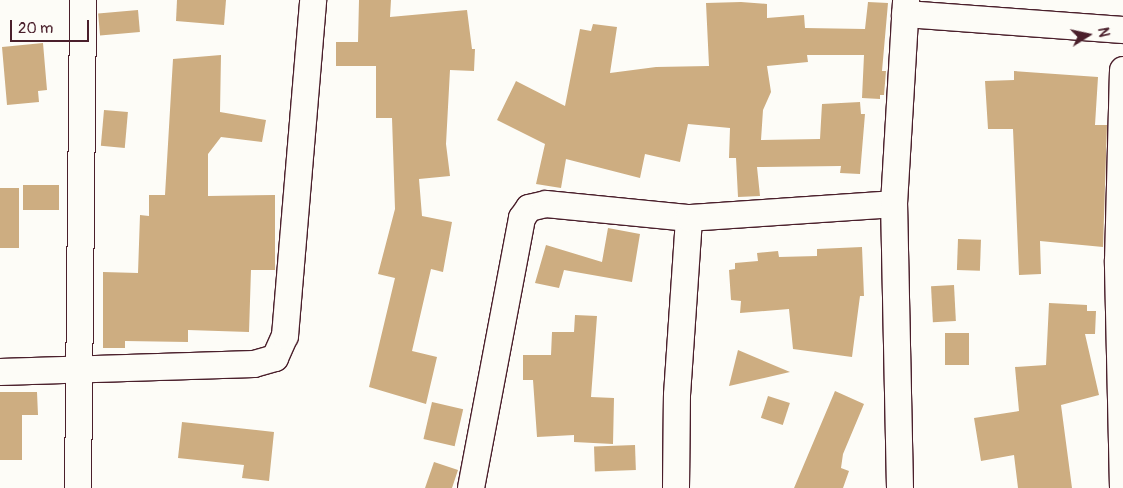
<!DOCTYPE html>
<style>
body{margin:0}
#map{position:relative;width:1123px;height:488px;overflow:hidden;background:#fdfcf7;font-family:Pangolin,sans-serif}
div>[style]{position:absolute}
.building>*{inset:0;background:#cdad81;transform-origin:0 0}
.roads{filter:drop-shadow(1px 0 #4a1f2b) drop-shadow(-1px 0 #4a1f2b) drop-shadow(0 1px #4a1f2b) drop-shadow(0 -1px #4a1f2b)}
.minor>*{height:26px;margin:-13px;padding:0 13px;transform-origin:13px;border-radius:13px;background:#fdfcf7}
span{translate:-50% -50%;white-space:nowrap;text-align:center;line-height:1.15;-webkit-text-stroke:4px #fdfcf7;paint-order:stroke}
.north{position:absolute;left:1063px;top:10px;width:50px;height:50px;-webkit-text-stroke:4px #fdfcf7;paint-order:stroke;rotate:80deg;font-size:14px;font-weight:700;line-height:20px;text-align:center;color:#4a1f2b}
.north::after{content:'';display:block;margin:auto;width:18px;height:22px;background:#4a1f2b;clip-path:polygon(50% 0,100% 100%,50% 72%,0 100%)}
.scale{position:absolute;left:10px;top:20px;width:79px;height:22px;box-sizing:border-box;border:2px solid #4a1f2b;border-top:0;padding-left:6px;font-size:15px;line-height:18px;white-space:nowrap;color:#4a1f2b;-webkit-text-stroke:4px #fdfcf7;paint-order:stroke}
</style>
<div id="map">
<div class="building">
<i style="clip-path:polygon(177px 0,226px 0,224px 25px,176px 21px)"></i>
<i style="clip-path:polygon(359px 0,391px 0,390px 17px,467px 10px,472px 49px,475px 49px,474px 71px,450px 70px,446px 144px,450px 176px,419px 179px,422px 216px,452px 222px,443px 272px,431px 269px,412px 351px,437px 357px,426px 404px,369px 387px,395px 278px,378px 274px,395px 209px,392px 118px,376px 118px,376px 66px,336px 66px,336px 42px,358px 42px)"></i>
<i style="clip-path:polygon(741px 2px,767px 4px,767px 18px,804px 15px,805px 28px,865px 29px,868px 2px,888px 3px,882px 71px,886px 71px,884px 95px,880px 95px,880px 99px,862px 98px,864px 55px,807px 55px,808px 62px,767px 66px,771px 92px,763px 110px,761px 140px,820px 139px,822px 104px,860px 102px,861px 114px,865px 114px,860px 174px,840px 173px,841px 166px,757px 167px,760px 196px,738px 197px,736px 158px,729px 158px,730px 128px,688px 124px,680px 162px,645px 154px,640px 178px,566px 159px,561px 188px,536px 184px,545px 144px,497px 120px,516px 81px,565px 106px,580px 29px,591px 31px,593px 24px,617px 27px,610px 73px,656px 67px,709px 66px,706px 3px)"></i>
<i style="left:138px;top:10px;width:22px;height:40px;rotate:85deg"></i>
<i style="clip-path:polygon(43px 43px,47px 90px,38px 91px,39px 102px,7px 105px,2px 47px)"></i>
<i style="clip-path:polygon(221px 55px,220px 112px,266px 120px,262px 142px,221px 137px,208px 154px,208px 196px,275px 195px,275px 270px,251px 270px,249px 332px,188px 330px,188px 342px,125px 341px,125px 348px,103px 348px,103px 272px,138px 273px,140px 215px,149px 216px,149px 195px,165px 195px,173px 59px)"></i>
<i style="clip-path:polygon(1014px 71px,1098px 77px,1095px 125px,1107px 125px,1103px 247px,1040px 241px,1041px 274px,1019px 275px,1013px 129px,988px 129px,985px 81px,1014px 80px)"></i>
<i style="left:104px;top:110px;width:24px;height:36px;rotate:5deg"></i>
<i style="left:23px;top:185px;width:36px;height:25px"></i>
<i style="left:0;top:188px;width:19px;height:60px"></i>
<i style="clip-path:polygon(608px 228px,640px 234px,632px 282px,564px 270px,559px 288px,535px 283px,546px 245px,602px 262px)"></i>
<i style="left:958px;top:239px;width:23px;height:31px;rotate:2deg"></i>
<i style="clip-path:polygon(862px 247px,864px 296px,860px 296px,852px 357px,793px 349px,789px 309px,740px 313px,741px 301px,731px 300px,729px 270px,735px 269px,735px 263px,758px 261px,757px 253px,778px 251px,779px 257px,817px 256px,817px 249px)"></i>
<i style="left:954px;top:285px;width:36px;height:23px;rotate:87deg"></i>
<i style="clip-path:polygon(1049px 303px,1087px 305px,1087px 311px,1096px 311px,1095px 334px,1085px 334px,1099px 395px,1061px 405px,1072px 488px,1018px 488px,1014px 455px,981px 461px,974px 418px,1019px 411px,1015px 367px,1046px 365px)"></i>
<i style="clip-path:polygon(575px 315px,597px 316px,591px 397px,614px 398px,613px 444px,574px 442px,574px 435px,537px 437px,533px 380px,523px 380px,523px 355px,551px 355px,552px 332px,574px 332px)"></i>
<i style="left:945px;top:333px;width:24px;height:32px"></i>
<i style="clip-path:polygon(738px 350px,790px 372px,729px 386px)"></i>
<i style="clip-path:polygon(835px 391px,864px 404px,843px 454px,841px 468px,849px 471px,843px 488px,794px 488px)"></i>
<i style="clip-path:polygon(0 392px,37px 392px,38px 415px,22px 415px,22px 460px,0 460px)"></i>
<i style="left:768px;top:396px;width:23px;height:23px;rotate:18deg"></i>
<i style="left:432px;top:402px;width:32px;height:38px;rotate:13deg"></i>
<i style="clip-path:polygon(182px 422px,274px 432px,269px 481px,242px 478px,244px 465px,178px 458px)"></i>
<i style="left:635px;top:445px;width:25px;height:41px;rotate:88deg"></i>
<i style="clip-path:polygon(434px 462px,458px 470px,452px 488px,425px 488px)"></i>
</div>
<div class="roads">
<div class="minor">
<i style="left:905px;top:14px;width:219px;rotate:4.2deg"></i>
<i style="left:0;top:372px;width:254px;rotate:-1.8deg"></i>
<i style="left:254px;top:364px;width:22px;rotate:-16deg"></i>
<i style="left:275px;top:358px;width:24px;rotate:-66deg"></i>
<i style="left:285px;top:336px;width:337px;rotate:-85.2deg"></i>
<i style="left:78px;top:488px;width:488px;rotate:-89.4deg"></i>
<i style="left:471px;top:488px;width:275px;rotate:-79.3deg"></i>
<i style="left:522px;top:218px;width:12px;rotate:-55deg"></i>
<i style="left:529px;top:208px;width:17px;rotate:-13deg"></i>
<i style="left:546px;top:204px;width:144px;rotate:5.6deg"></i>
<i style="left:676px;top:488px;width:93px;rotate:-89.4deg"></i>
<i style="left:677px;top:395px;width:177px;rotate:-86.1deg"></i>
<i style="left:689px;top:218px;width:205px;rotate:-3.9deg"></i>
<i style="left:900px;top:488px;width:284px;rotate:-91.2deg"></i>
<i style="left:894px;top:204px;width:204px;rotate:-86.6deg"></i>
<i style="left:1123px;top:488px;width:227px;rotate:-91.3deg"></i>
<i style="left:1118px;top:261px;width:191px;rotate:-88.5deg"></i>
</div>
</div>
<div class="north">N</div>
<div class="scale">20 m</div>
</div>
